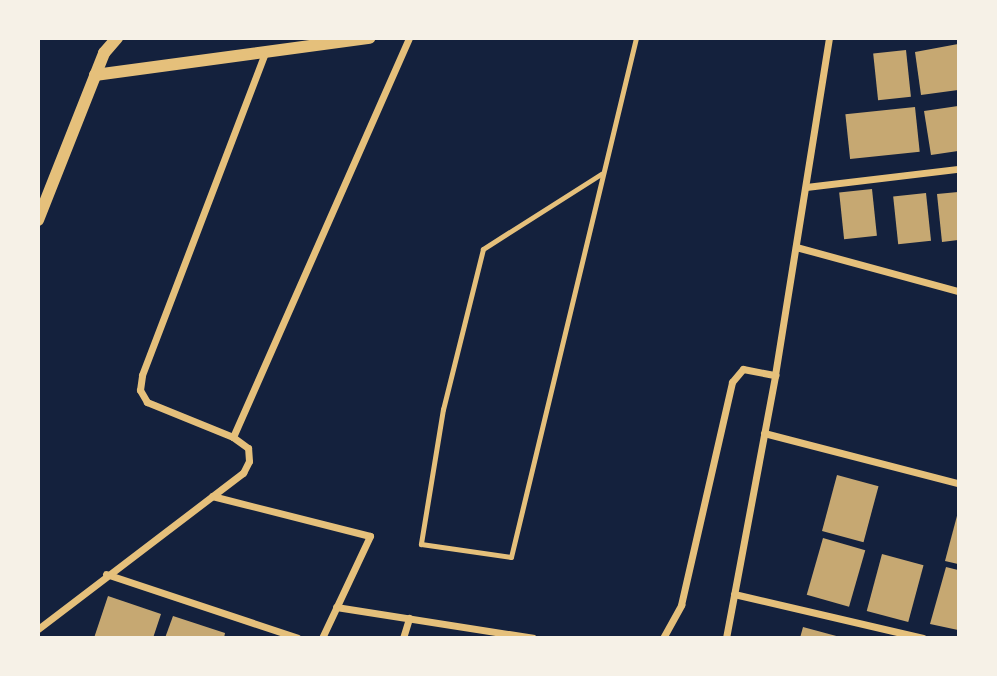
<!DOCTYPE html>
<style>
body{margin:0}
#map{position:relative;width:997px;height:676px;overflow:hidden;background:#14213d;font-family:"Exo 2",sans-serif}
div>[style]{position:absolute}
.building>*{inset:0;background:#c6a872;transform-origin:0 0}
.service>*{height:5px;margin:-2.5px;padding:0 2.5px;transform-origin:2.5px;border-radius:2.5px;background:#e5c07b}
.minor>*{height:7px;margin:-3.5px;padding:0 3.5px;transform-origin:3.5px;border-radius:3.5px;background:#e5c07b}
.tertiary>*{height:12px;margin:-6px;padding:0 6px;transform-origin:6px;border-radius:6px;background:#e5c07b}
span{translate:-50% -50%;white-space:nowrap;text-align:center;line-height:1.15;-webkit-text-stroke:5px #f6f1e7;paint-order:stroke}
.frame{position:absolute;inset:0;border:40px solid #f6f1e7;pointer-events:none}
</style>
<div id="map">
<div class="building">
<i style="clip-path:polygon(958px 44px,958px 90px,921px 95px,915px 52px)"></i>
<i style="left:906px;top:50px;width:47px;height:33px;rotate:84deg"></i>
<i style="clip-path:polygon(958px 106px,958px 151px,931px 155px,924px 111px)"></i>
<i style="left:915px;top:107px;width:45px;height:70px;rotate:84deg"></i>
<i style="left:872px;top:189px;width:47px;height:33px;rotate:84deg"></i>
<i style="clip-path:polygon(958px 192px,958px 240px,942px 242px,937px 194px)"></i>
<i style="left:926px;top:193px;width:48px;height:33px;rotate:84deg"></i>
<i style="left:837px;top:475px;width:43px;height:58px;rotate:15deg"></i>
<i style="clip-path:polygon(958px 512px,958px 564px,945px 561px)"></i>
<i style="left:823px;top:538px;width:44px;height:59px;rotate:16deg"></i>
<i style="left:882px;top:554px;width:43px;height:59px;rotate:15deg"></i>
<i style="clip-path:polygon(946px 567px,958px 570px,958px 630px,930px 624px)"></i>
<i style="clip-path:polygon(108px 596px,161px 614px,153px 638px,94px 638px)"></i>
<i style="clip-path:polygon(173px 616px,225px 633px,224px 638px,165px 638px)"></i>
<i style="clip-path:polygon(803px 627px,840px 637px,840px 638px,800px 638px)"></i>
</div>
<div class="service">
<i style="left:601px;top:174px;width:140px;rotate:147.6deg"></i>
<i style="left:483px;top:249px;width:165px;rotate:104deg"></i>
<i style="left:443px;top:409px;width:137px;rotate:99.3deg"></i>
<i style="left:421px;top:544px;width:91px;rotate:8.2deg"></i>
<i style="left:511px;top:557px;width:534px;rotate:-76.46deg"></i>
</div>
<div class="minor">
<i style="left:806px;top:187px;width:153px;rotate:-6.8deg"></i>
<i style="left:796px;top:247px;width:168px;rotate:15.2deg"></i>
<i style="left:764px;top:433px;width:200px;rotate:14.5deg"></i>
<i style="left:233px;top:437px;width:436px;rotate:-66.2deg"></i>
<i style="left:212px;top:496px;width:163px;rotate:14.2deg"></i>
<i style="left:370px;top:536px;width:113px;rotate:115.2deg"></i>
<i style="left:106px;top:574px;width:202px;rotate:18.4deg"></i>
<i style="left:734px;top:594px;width:194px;rotate:13.1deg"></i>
<i style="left:336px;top:607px;width:199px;rotate:8.9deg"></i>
<i style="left:38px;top:629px;width:258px;rotate:-37.3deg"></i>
<i style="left:243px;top:473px;width:13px;rotate:-63deg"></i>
<i style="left:249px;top:461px;width:13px;rotate:-94deg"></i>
<i style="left:248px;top:448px;width:19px;rotate:-144deg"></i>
<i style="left:233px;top:437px;width:93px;rotate:-157.9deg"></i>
<i style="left:147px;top:402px;width:14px;rotate:-120deg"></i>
<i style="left:140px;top:390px;width:15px;rotate:-82deg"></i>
<i style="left:142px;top:375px;width:347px;rotate:-69.1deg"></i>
<i style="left:403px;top:638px;width:21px;rotate:-73deg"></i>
<i style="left:663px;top:638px;width:38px;rotate:-61deg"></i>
<i style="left:681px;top:605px;width:229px;rotate:-77.1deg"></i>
<i style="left:732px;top:382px;width:17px;rotate:-50deg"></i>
<i style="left:743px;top:369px;width:33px;rotate:11deg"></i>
<i style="left:726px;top:638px;width:268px;rotate:-79.4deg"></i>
<i style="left:775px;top:375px;width:341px;rotate:-80.9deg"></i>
</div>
<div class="tertiary">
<i style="left:95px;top:75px;width:277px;rotate:-7.7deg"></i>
<i style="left:38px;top:220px;width:180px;rotate:-68.4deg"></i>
<i style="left:104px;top:53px;width:20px;rotate:-49deg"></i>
</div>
<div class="frame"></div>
</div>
